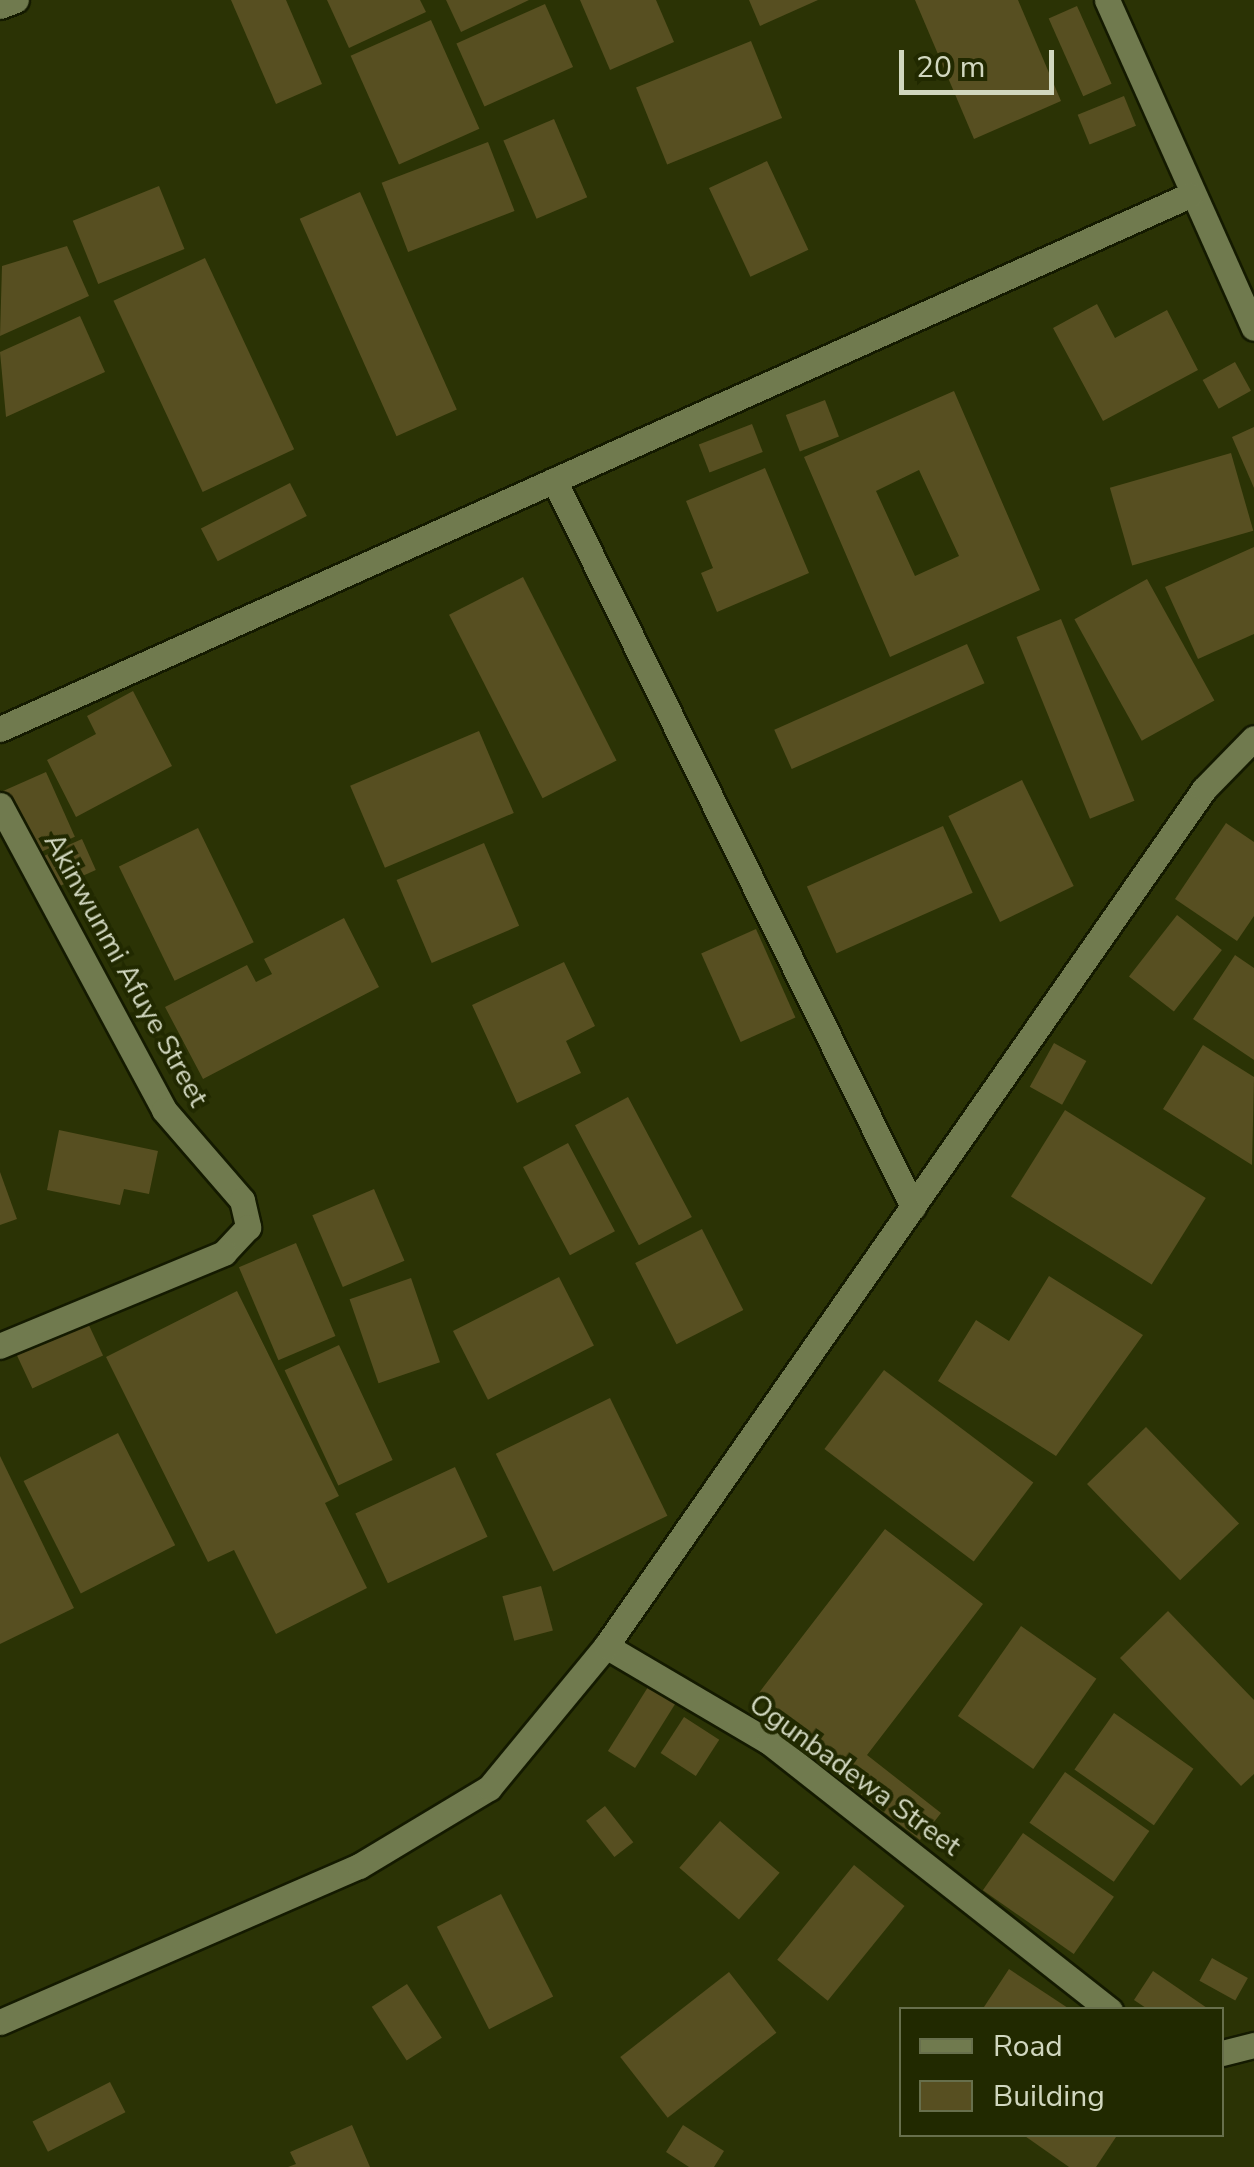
<!DOCTYPE html>
<style>
body{margin:0}
#map{position:relative;width:1254px;height:2167px;overflow:hidden;background:#2b3305;font-family:"Nunito Sans",sans-serif}
div>[style]{position:absolute}
.building>*{inset:0;background:#574f21;transform-origin:0 0}
.roads{filter:drop-shadow(2px 0 #141a00) drop-shadow(-2px 0 #141a00) drop-shadow(0 2px #141a00) drop-shadow(0 -2px #141a00)}
.street>*{height:25px;margin:-12.5px;padding:0 12.5px;transform-origin:12.5px;border-radius:12.5px;background:#707a4e}
span{translate:-50% -50%;white-space:nowrap;text-align:center;line-height:1.15;-webkit-text-stroke:8px #212900;paint-order:stroke}
.street-label{font-size:28px;color:#d1d7bf}
.legend{position:absolute;left:899px;top:2007px;width:325px;height:130px;box-sizing:border-box;background:#212900;border:2px solid #676f4c;margin:0;padding:12px 18px;list-style:none;font-size:30px;color:#d1d7bf}
.legend li{display:flex;align-items:center;gap:20px;height:50px}
.legend b{width:50px;border:2px solid #676f4c}
.scale{position:absolute;left:899px;top:50px;width:155px;height:45px;box-sizing:border-box;border:5px solid #d1d7bf;border-top:0;padding-left:12px;font-size:30px;line-height:35px;white-space:nowrap;color:#d1d7bf;-webkit-text-stroke:8px #212900;paint-order:stroke}
</style>
<div id="map">
<div class="building">
<i style="clip-path:polygon(231px 0,286px 0,322px 84px,276px 104px)"></i>
<i style="clip-path:polygon(327px 0,420px 0,426px 12px,349px 48px)"></i>
<i style="clip-path:polygon(446px 0,529px 0,461px 32px)"></i>
<i style="clip-path:polygon(580px 0,656px 0,674px 42px,610px 70px)"></i>
<i style="clip-path:polygon(749px 0,818px 0,760px 26px)"></i>
<i style="clip-path:polygon(915px 0,1018px 0,1061px 101px,974px 139px)"></i>
<i style="left:545px;top:4px;width:69px;height:97px;rotate:66deg"></i>
<i style="left:1077px;top:6px;width:85px;height:31px;rotate:66deg"></i>
<i style="left:431px;top:20px;width:119px;height:88px;rotate:66deg"></i>
<i style="left:751px;top:41px;width:83px;height:124px;rotate:68deg"></i>
<i style="left:1124px;top:96px;width:32px;height:50px;rotate:68deg"></i>
<i style="left:554px;top:119px;width:85px;height:55px;rotate:67deg"></i>
<i style="left:488px;top:142px;width:74px;height:114px;rotate:69deg"></i>
<i style="left:767px;top:161px;width:98px;height:64px;rotate:65deg"></i>
<i style="left:159px;top:186px;width:68px;height:93px;rotate:68deg"></i>
<i style="left:360px;top:192px;width:238px;height:66px;rotate:66deg"></i>
<i style="clip-path:polygon(67px 246px,89px 296px,0 336px,2px 266px)"></i>
<i style="left:205px;top:258px;width:211px;height:101px;rotate:65deg"></i>
<i style="clip-path:polygon(1097px 304px,1115px 338px,1167px 310px,1198px 370px,1103px 421px,1053px 328px)"></i>
<i style="clip-path:polygon(80px 316px,105px 372px,6px 417px,0 352px)"></i>
<i style="left:1235px;top:362px;width:33px;height:37px;rotate:61deg"></i>
<i style="clip-path:polygon(evenodd,954px 391px,1040px 590px,890px 657px,804px 457px,954px 391px,919px 470px,959px 556px,915px 576px,876px 491px,919px 470px)"></i>
<i style="left:825px;top:400px;width:39px;height:42px;rotate:69deg"></i>
<i style="left:752px;top:424px;width:30px;height:57px;rotate:69deg"></i>
<i style="clip-path:polygon(1254px 427px,1254px 488px,1232px 437px)"></i>
<i style="left:1231px;top:453px;width:81px;height:126px;rotate:74deg"></i>
<i style="clip-path:polygon(765px 468px,809px 573px,717px 612px,701px 573px,713px 568px,686px 501px)"></i>
<i style="left:290px;top:483px;width:37px;height:100px;rotate:63deg"></i>
<i style="clip-path:polygon(1254px 547px,1254px 634px,1198px 659px,1165px 587px)"></i>
<i style="left:523px;top:577px;width:206px;height:83px;rotate:63deg"></i>
<i style="left:1147px;top:579px;width:139px;height:83px;rotate:61deg"></i>
<i style="left:1061px;top:619px;width:196px;height:48px;rotate:68deg"></i>
<i style="left:967px;top:644px;width:43px;height:211px;rotate:66deg"></i>
<i style="clip-path:polygon(133px 691px,172px 766px,76px 817px,47px 760px,96px 734px,87px 716px)"></i>
<i style="left:479px;top:731px;width:89px;height:140px;rotate:67deg"></i>
<i style="left:46px;top:772px;width:71px;height:47px;rotate:66deg"></i>
<i style="left:1022px;top:780px;width:118px;height:82px;rotate:64deg"></i>
<i style="clip-path:polygon(1226px 823px,1254px 842px,1254px 916px,1237px 941px,1175px 899px)"></i>
<i style="left:943px;top:826px;width:73px;height:149px;rotate:66deg"></i>
<i style="left:198px;top:828px;width:127px;height:88px;rotate:64deg"></i>
<i style="left:82px;top:839px;width:34px;height:51px;rotate:66deg"></i>
<i style="left:484px;top:843px;width:90px;height:95px;rotate:67deg"></i>
<i style="left:1177px;top:915px;width:57px;height:78px;rotate:38deg"></i>
<i style="clip-path:polygon(344px 918px,379px 987px,203px 1079px,165px 1007px,247px 965px,256px 982px,272px 974px,264px 959px)"></i>
<i style="left:756px;top:929px;width:97px;height:60px;rotate:66deg"></i>
<i style="clip-path:polygon(1235px 955px,1254px 968px,1254px 1060px,1193px 1019px)"></i>
<i style="clip-path:polygon(564px 962px,595px 1026px,566px 1041px,581px 1073px,517px 1103px,472px 1005px)"></i>
<i style="left:1054px;top:1043px;width:37px;height:50px;rotate:29deg"></i>
<i style="clip-path:polygon(1203px 1045px,1254px 1077px,1252px 1165px,1163px 1109px)"></i>
<i style="left:628px;top:1097px;width:136px;height:60px;rotate:62deg"></i>
<i style="left:1065px;top:1110px;width:166px;height:102px;rotate:32deg"></i>
<i style="clip-path:polygon(59px 1130px,158px 1151px,149px 1194px,124px 1189px,120px 1205px,47px 1190px)"></i>
<i style="left:568px;top:1143px;width:100px;height:51px;rotate:62deg"></i>
<i style="clip-path:polygon(0 1172px,17px 1219px,0 1225px)"></i>
<i style="left:374px;top:1189px;width:78px;height:67px;rotate:67deg"></i>
<i style="left:702px;top:1229px;width:91px;height:75px;rotate:63deg"></i>
<i style="left:296px;top:1243px;width:101px;height:62px;rotate:67deg"></i>
<i style="clip-path:polygon(1049px 1276px,1143px 1335px,1056px 1456px,938px 1381px,976px 1320px,1009px 1341px)"></i>
<i style="left:559px;top:1277px;width:77px;height:119px;rotate:63deg"></i>
<i style="left:411px;top:1278px;width:89px;height:65px;rotate:71deg"></i>
<i style="clip-path:polygon(237px 1291px,339px 1496px,325px 1503px,367px 1588px,276px 1634px,234px 1550px,208px 1562px,106px 1357px)"></i>
<i style="left:87px;top:1321px;width:38px;height:78px;rotate:65deg"></i>
<i style="left:339px;top:1345px;width:127px;height:60px;rotate:65deg"></i>
<i style="left:884px;top:1370px;width:187px;height:99px;rotate:37deg"></i>
<i style="left:610px;top:1398px;width:131px;height:127px;rotate:64deg"></i>
<i style="left:1146px;top:1427px;width:134px;height:82px;rotate:46deg"></i>
<i style="left:118px;top:1433px;width:126px;height:106px;rotate:63deg"></i>
<i style="clip-path:polygon(0 1456px,74px 1608px,0 1644px)"></i>
<i style="left:455px;top:1467px;width:77px;height:110px;rotate:65deg"></i>
<i style="clip-path:polygon(885px 1529px,983px 1604px,867px 1755px,941px 1813px,920px 1840px,846px 1783px,856px 1770px,758px 1694px)"></i>
<i style="left:541px;top:1586px;width:46px;height:40px;rotate:75deg"></i>
<i style="clip-path:polygon(1168px 1611px,1254px 1700px,1254px 1774px,1241px 1786px,1120px 1658px)"></i>
<i style="left:1021px;top:1626px;width:92px;height:110px;rotate:35deg"></i>
<i style="left:653px;top:1679px;width:32px;height:85px;rotate:32deg"></i>
<i style="left:1114px;top:1713px;width:97px;height:69px;rotate:35deg"></i>
<i style="left:684px;top:1717px;width:42px;height:43px;rotate:33deg"></i>
<i style="left:1065px;top:1772px;width:103px;height:62px;rotate:35deg"></i>
<i style="left:605px;top:1806px;width:46px;height:24px;rotate:52deg"></i>
<i style="left:720px;top:1821px;width:79px;height:62px;rotate:41deg"></i>
<i style="left:1023px;top:1833px;width:111px;height:70px;rotate:35deg"></i>
<i style="left:854px;top:1865px;width:65px;height:122px;rotate:39deg"></i>
<i style="left:501px;top:1894px;width:115px;height:72px;rotate:63deg"></i>
<i style="left:1212px;top:1958px;width:41px;height:26px;rotate:29deg"></i>
<i style="clip-path:polygon(1009px 1969px,1071px 2010px,982px 2010px)"></i>
<i style="clip-path:polygon(1153px 1971px,1210px 2010px,1149px 2010px,1134px 2000px)"></i>
<i style="left:729px;top:1972px;width:77px;height:138px;rotate:52deg"></i>
<i style="left:407px;top:1984px;width:64px;height:42px;rotate:57deg"></i>
<i style="left:110px;top:2082px;width:34px;height:87px;rotate:63deg"></i>
<i style="clip-path:polygon(352px 2125px,370px 2167px,288px 2167px,296px 2164px,290px 2152px)"></i>
<i style="clip-path:polygon(683px 2125px,724px 2151px,714px 2167px,689px 2167px,666px 2152px)"></i>
<i style="clip-path:polygon(1022px 2134px,1118px 2134px,1096px 2167px,1069px 2167px)"></i>
</div>
<div class="roads">
<div class="street">
<i style="left:1107px;top:0;width:359px;rotate:65.9deg"></i>
<i style="left:0;top:6px;width:17px;rotate:-21deg"></i>
<i style="left:554px;top:480px;width:811px;rotate:63.72deg"></i>
<i style="left:0;top:729px;width:1304px;rotate:-24.17deg"></i>
<i style="left:0;top:805px;width:346px;rotate:61.7deg"></i>
<i style="left:164px;top:1110px;width:119px;rotate:49.1deg"></i>
<i style="left:242px;top:1200px;width:28px;rotate:77deg"></i>
<i style="left:248px;top:1227px;width:35px;rotate:133deg"></i>
<i style="left:224px;top:1253px;width:243px;rotate:157.5deg"></i>
<i style="left:606px;top:1646px;width:189px;rotate:30.5deg"></i>
<i style="left:769px;top:1742px;width:434px;rotate:38.2deg"></i>
<i style="left:0;top:2022px;width:391px;rotate:-23.5deg"></i>
<i style="left:359px;top:1866px;width:152px;rotate:-31deg"></i>
<i style="left:489px;top:1788px;width:184px;rotate:-50.5deg"></i>
<i style="left:606px;top:1646px;width:1045px;rotate:-55.09deg"></i>
<i style="left:1204px;top:789px;width:71px;rotate:-45.6deg"></i>
<i style="left:1222px;top:2053px;width:33px;rotate:-14deg"></i>
</div>
</div>
<div class="street-label">
<span style="left:126px;top:970px;rotate:61deg">Akinwunmi Afuye Street</span>
<span style="left:855px;top:1775px;rotate:36deg">Ogunbadewa Street</span>
</div>
<ul class="legend">
<li><b style="height:12px;background:#707a4e"></b>Road</li>
<li><b style="height:28px;background:#574f21"></b>Building</li>
</ul>
<div class="scale">20 m</div>
</div>
